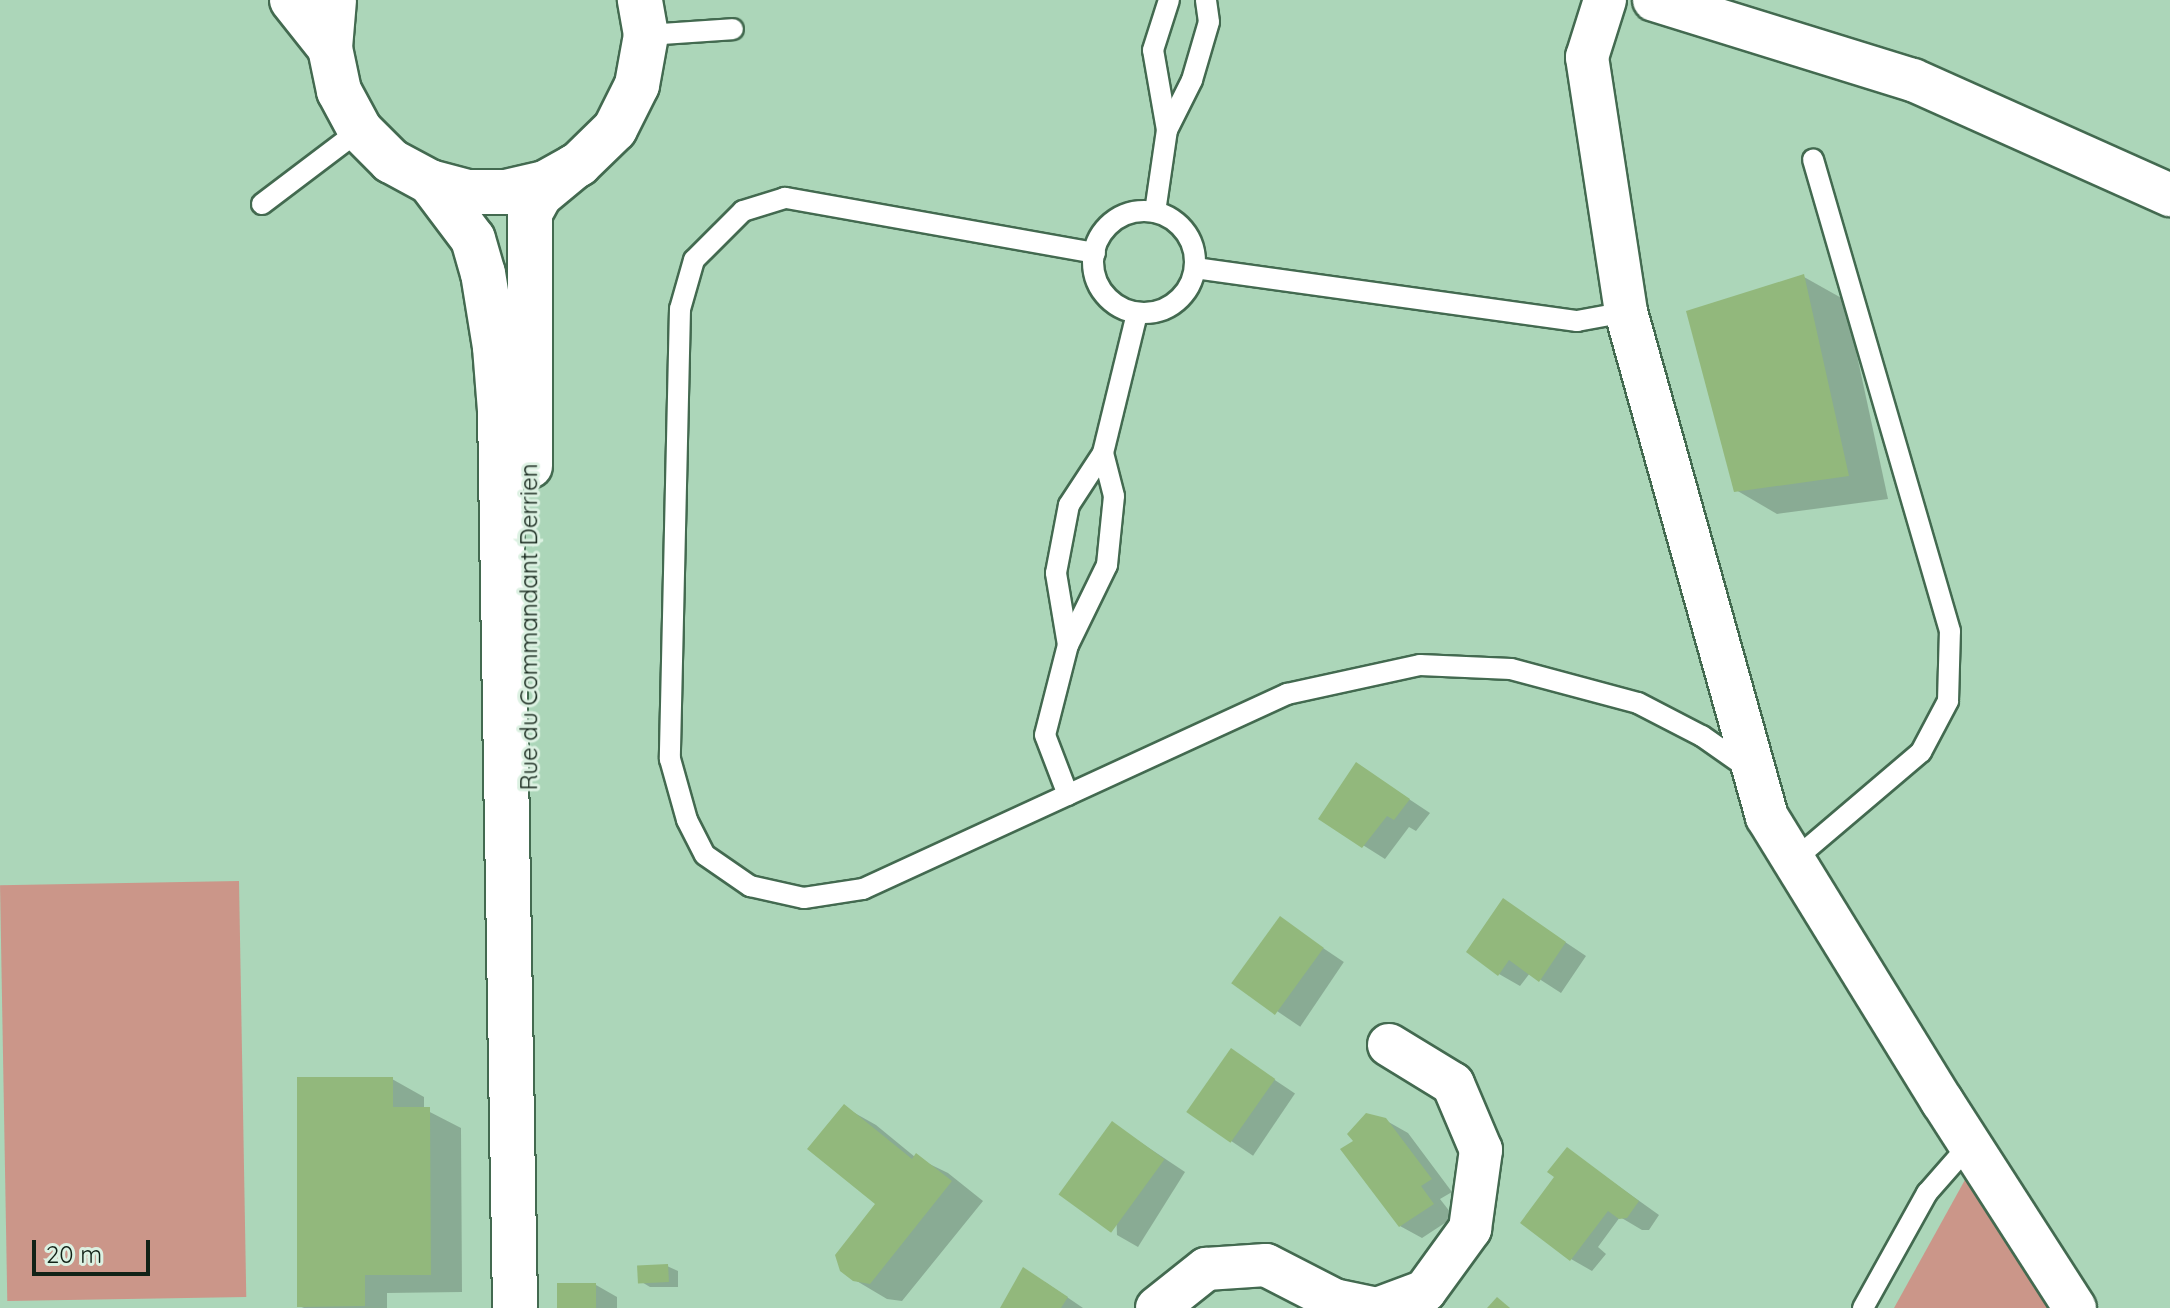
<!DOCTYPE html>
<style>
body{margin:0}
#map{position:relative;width:2170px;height:1308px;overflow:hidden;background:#acd6b9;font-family:Quicksand,sans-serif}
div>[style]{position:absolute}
.green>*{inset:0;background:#cb9689;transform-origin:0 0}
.shadow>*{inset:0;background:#0003;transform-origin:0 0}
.building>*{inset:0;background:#92b87c;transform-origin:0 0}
.roads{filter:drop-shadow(2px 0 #436a50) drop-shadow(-2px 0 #436a50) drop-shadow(0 2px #436a50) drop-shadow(0 -2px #436a50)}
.service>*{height:20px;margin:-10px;padding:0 10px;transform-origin:10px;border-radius:10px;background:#fff}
.service>.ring{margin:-10px;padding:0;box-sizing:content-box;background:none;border:20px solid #fff;border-radius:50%}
.minor>*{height:42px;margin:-21px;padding:0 21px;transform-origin:21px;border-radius:21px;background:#fff}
.secondary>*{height:44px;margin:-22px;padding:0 22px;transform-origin:22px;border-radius:22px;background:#fff}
.primary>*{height:44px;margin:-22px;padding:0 22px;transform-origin:22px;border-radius:22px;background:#fff}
span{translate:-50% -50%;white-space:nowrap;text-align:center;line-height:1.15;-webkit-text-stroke:6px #dcf1e2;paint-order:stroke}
.street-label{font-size:24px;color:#122217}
.scale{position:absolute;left:32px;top:1240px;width:118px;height:36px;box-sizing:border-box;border:4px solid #122217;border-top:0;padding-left:10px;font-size:24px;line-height:28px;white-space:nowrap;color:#122217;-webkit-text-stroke:6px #dcf1e2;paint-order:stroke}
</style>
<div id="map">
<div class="green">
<i style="left:239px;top:881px;width:416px;height:239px;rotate:89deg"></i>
<i style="clip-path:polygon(1966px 1178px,2050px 1308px,1894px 1308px)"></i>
</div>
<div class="shadow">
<i style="clip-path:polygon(1804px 277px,1845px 300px,1888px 499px,1777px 514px,1736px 490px)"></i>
<i style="clip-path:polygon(1356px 764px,1430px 813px,1416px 831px,1409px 827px,1385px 859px,1320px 818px)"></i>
<i style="clip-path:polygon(1504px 901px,1586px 956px,1561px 993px,1530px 973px,1520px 986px,1499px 974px)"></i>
<i style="left:1280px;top:919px;width:77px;height:78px;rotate:34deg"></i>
<i style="left:1232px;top:1051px;width:76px;height:75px;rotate:34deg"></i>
<i style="clip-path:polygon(392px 1079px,424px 1097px,424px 1109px,461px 1128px,462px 1292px,387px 1293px,387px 1308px,304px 1308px,299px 1306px)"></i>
<i style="clip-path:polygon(844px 1107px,876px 1125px,915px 1157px,948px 1173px,983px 1201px,902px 1301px,887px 1299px,855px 1280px,878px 1204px)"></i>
<i style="clip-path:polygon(1385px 1120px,1408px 1133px,1452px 1192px,1440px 1199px,1454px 1217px,1422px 1238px,1400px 1226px)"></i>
<i style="clip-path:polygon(1113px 1124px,1185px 1172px,1138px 1247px,1117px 1235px)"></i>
<i style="clip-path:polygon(1568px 1150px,1659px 1215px,1649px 1230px,1642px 1230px,1620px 1217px,1598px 1247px,1606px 1254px,1592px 1271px,1571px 1259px,1557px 1177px)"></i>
<i style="clip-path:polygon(667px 1266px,678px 1271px,678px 1287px,650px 1287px,640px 1281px)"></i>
<i style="clip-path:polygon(1045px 1282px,1083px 1308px,1001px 1308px)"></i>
<i style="clip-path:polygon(596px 1285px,617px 1297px,617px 1308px,561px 1308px)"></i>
</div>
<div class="building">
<i style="clip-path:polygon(1804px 274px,1849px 476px,1734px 492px,1686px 311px)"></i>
<i style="clip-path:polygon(1356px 762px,1410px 799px,1394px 820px,1387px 816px,1362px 848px,1318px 819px)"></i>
<i style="clip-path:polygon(1503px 898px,1566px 942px,1539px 982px,1509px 960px,1498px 976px,1466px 952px)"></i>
<i style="left:1280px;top:916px;width:54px;height:83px;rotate:36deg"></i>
<i style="left:1231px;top:1048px;width:54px;height:78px;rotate:35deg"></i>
<i style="clip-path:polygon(297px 1077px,393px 1077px,393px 1107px,430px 1107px,431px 1275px,365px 1275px,365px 1306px,297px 1307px)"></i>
<i style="clip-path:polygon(844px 1104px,912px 1159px,916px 1153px,952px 1181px,870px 1284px,853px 1281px,840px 1271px,835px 1255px,875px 1204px,807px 1149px)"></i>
<i style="clip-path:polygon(1366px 1113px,1386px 1118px,1432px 1179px,1421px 1186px,1434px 1204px,1399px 1227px,1340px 1149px,1353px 1141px,1347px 1134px)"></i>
<i style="left:1112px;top:1121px;width:65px;height:91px;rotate:36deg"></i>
<i style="clip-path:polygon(1567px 1147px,1639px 1201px,1627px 1218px,1619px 1219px,1608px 1211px,1570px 1261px,1520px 1223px,1554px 1177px,1547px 1172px)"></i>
<i style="left:668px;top:1264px;width:18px;height:31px;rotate:87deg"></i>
<i style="clip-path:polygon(1023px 1267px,1068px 1297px,1061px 1308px,1000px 1308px)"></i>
<i style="left:557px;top:1283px;width:39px;height:25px"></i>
<i style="clip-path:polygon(1497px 1297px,1510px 1308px,1487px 1308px)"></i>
</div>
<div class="roads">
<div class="service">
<i style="left:646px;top:35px;width:87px;rotate:-3.9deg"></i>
<i style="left:1167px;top:130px;width:56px;rotate:-63.4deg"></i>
<i style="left:1192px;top:80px;width:60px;rotate:-73.7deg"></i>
<i style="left:1209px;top:22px;width:22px;rotate:-98deg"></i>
<i style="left:262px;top:204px;width:123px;rotate:-37.1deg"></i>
<i class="ring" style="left:1093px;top:211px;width:82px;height:82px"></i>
<i style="left:1155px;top:212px;width:83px;rotate:-81.7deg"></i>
<i style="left:1167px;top:130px;width:81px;rotate:-99.9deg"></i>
<i style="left:1153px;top:50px;width:52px;rotate:-72.3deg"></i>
<i style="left:1095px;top:253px;width:315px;rotate:-169.9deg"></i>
<i style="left:785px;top:198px;width:44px;rotate:162.8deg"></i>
<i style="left:743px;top:211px;width:69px;rotate:135deg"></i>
<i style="left:694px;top:260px;width:51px;rotate:105.9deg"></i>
<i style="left:680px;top:309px;width:450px;rotate:91.3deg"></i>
<i style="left:670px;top:759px;width:63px;rotate:74.4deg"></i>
<i style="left:687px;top:820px;width:39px;rotate:63deg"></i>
<i style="left:705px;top:855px;width:55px;rotate:34.6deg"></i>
<i style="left:750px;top:886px;width:55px;rotate:12.5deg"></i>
<i style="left:804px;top:898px;width:60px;rotate:-8.7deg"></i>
<i style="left:863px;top:889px;width:467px;rotate:-24.7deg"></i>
<i style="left:1287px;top:694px;width:136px;rotate:-12.3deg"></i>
<i style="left:1420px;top:665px;width:91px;rotate:2.5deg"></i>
<i style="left:1511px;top:669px;width:131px;rotate:15deg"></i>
<i style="left:1638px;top:703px;width:72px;rotate:27.3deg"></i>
<i style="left:1702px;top:736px;width:57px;rotate:35.1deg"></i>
<i style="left:1195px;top:268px;width:386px;rotate:7.9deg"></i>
<i style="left:1577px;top:321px;width:50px;rotate:-10.4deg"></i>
<i style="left:1068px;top:645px;width:89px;rotate:-64deg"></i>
<i style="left:1107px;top:565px;width:69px;rotate:-84.2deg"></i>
<i style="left:1114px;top:496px;width:44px;rotate:-104.3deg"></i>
<i style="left:1068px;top:795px;width:64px;rotate:-111deg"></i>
<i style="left:1045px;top:735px;width:93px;rotate:-75.7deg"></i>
<i style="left:1068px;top:645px;width:73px;rotate:-99.5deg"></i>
<i style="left:1056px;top:573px;width:69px;rotate:-79.2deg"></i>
<i style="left:1069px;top:505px;width:62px;rotate:-56.8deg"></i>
<i style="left:1103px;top:453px;width:144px;rotate:-76.3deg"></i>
<i style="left:1794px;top:860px;width:167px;rotate:-40.4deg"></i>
<i style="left:1921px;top:752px;width:58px;rotate:-62.1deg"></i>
<i style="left:1948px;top:701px;width:70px;rotate:-88.4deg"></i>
<i style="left:1950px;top:631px;width:491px;rotate:-106.2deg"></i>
<i style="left:1863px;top:1308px;width:132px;rotate:-60.9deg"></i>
<i style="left:1927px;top:1193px;width:65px;rotate:-48.7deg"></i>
</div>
<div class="minor">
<i style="left:1605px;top:0;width:60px;rotate:107.5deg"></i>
<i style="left:1587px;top:57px;width:258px;rotate:81.3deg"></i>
<i style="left:1626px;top:312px;width:524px;rotate:74.4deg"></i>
<i style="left:1767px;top:817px;width:334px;rotate:58.4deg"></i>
<i style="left:1942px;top:1101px;width:246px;rotate:57.3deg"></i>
<i style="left:1654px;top:0;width:271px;rotate:17.2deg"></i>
<i style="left:1913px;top:80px;width:282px;rotate:24.1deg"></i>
<i style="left:1157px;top:1308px;width:63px;rotate:-38.5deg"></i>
<i style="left:1206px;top:1269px;width:60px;rotate:-3.8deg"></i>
<i style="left:1266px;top:1265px;width:76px;rotate:27.2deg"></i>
<i style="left:1334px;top:1300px;width:38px;rotate:12deg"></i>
<i style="left:1380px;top:1308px;width:48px;rotate:-20.7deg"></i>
<i style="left:1425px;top:1291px;width:77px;rotate:-54deg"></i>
<i style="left:1470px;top:1229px;width:80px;rotate:-82.1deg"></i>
<i style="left:1481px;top:1150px;width:72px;rotate:-113deg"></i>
<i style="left:1453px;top:1084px;width:75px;rotate:-148.6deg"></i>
</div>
<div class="secondary">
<i style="left:430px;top:182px;width:71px;rotate:53deg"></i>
<i style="left:473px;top:239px;width:35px;rotate:74deg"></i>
<i style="left:483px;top:273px;width:75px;rotate:80.8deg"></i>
<i style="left:495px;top:347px;width:63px;rotate:85.5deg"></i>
<i style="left:500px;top:410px;width:898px;rotate:89.04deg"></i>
<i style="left:530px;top:466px;width:253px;rotate:-90deg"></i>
<i style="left:530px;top:213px;width:21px;rotate:-61deg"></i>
<i style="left:540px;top:195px;width:45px;rotate:-39.6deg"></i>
</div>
<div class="primary">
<i style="left:292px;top:0;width:61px;rotate:51.6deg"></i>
<i style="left:334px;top:0;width:48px;rotate:94.8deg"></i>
<i style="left:330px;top:48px;width:44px;rotate:78.2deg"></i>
<i style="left:339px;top:91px;width:44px;rotate:61.7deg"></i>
<i style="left:360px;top:130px;width:44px;rotate:45deg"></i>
<i style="left:391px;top:161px;width:44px;rotate:28.3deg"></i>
<i style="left:430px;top:182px;width:39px;rotate:15deg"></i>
<i style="left:468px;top:192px;width:38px"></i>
<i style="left:506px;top:192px;width:40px;rotate:-13deg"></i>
<i style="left:545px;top:183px;width:39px;rotate:-29deg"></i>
<i style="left:579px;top:164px;width:50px;rotate:-44.2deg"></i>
<i style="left:615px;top:129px;width:49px;rotate:-63.4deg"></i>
<i style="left:637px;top:85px;width:51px;rotate:-79.8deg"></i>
<i style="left:646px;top:35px;width:36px;rotate:-100deg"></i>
</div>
</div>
<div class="street-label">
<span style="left:529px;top:627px;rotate:-90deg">Rue du Commandant Derrien</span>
</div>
<div class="scale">20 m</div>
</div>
